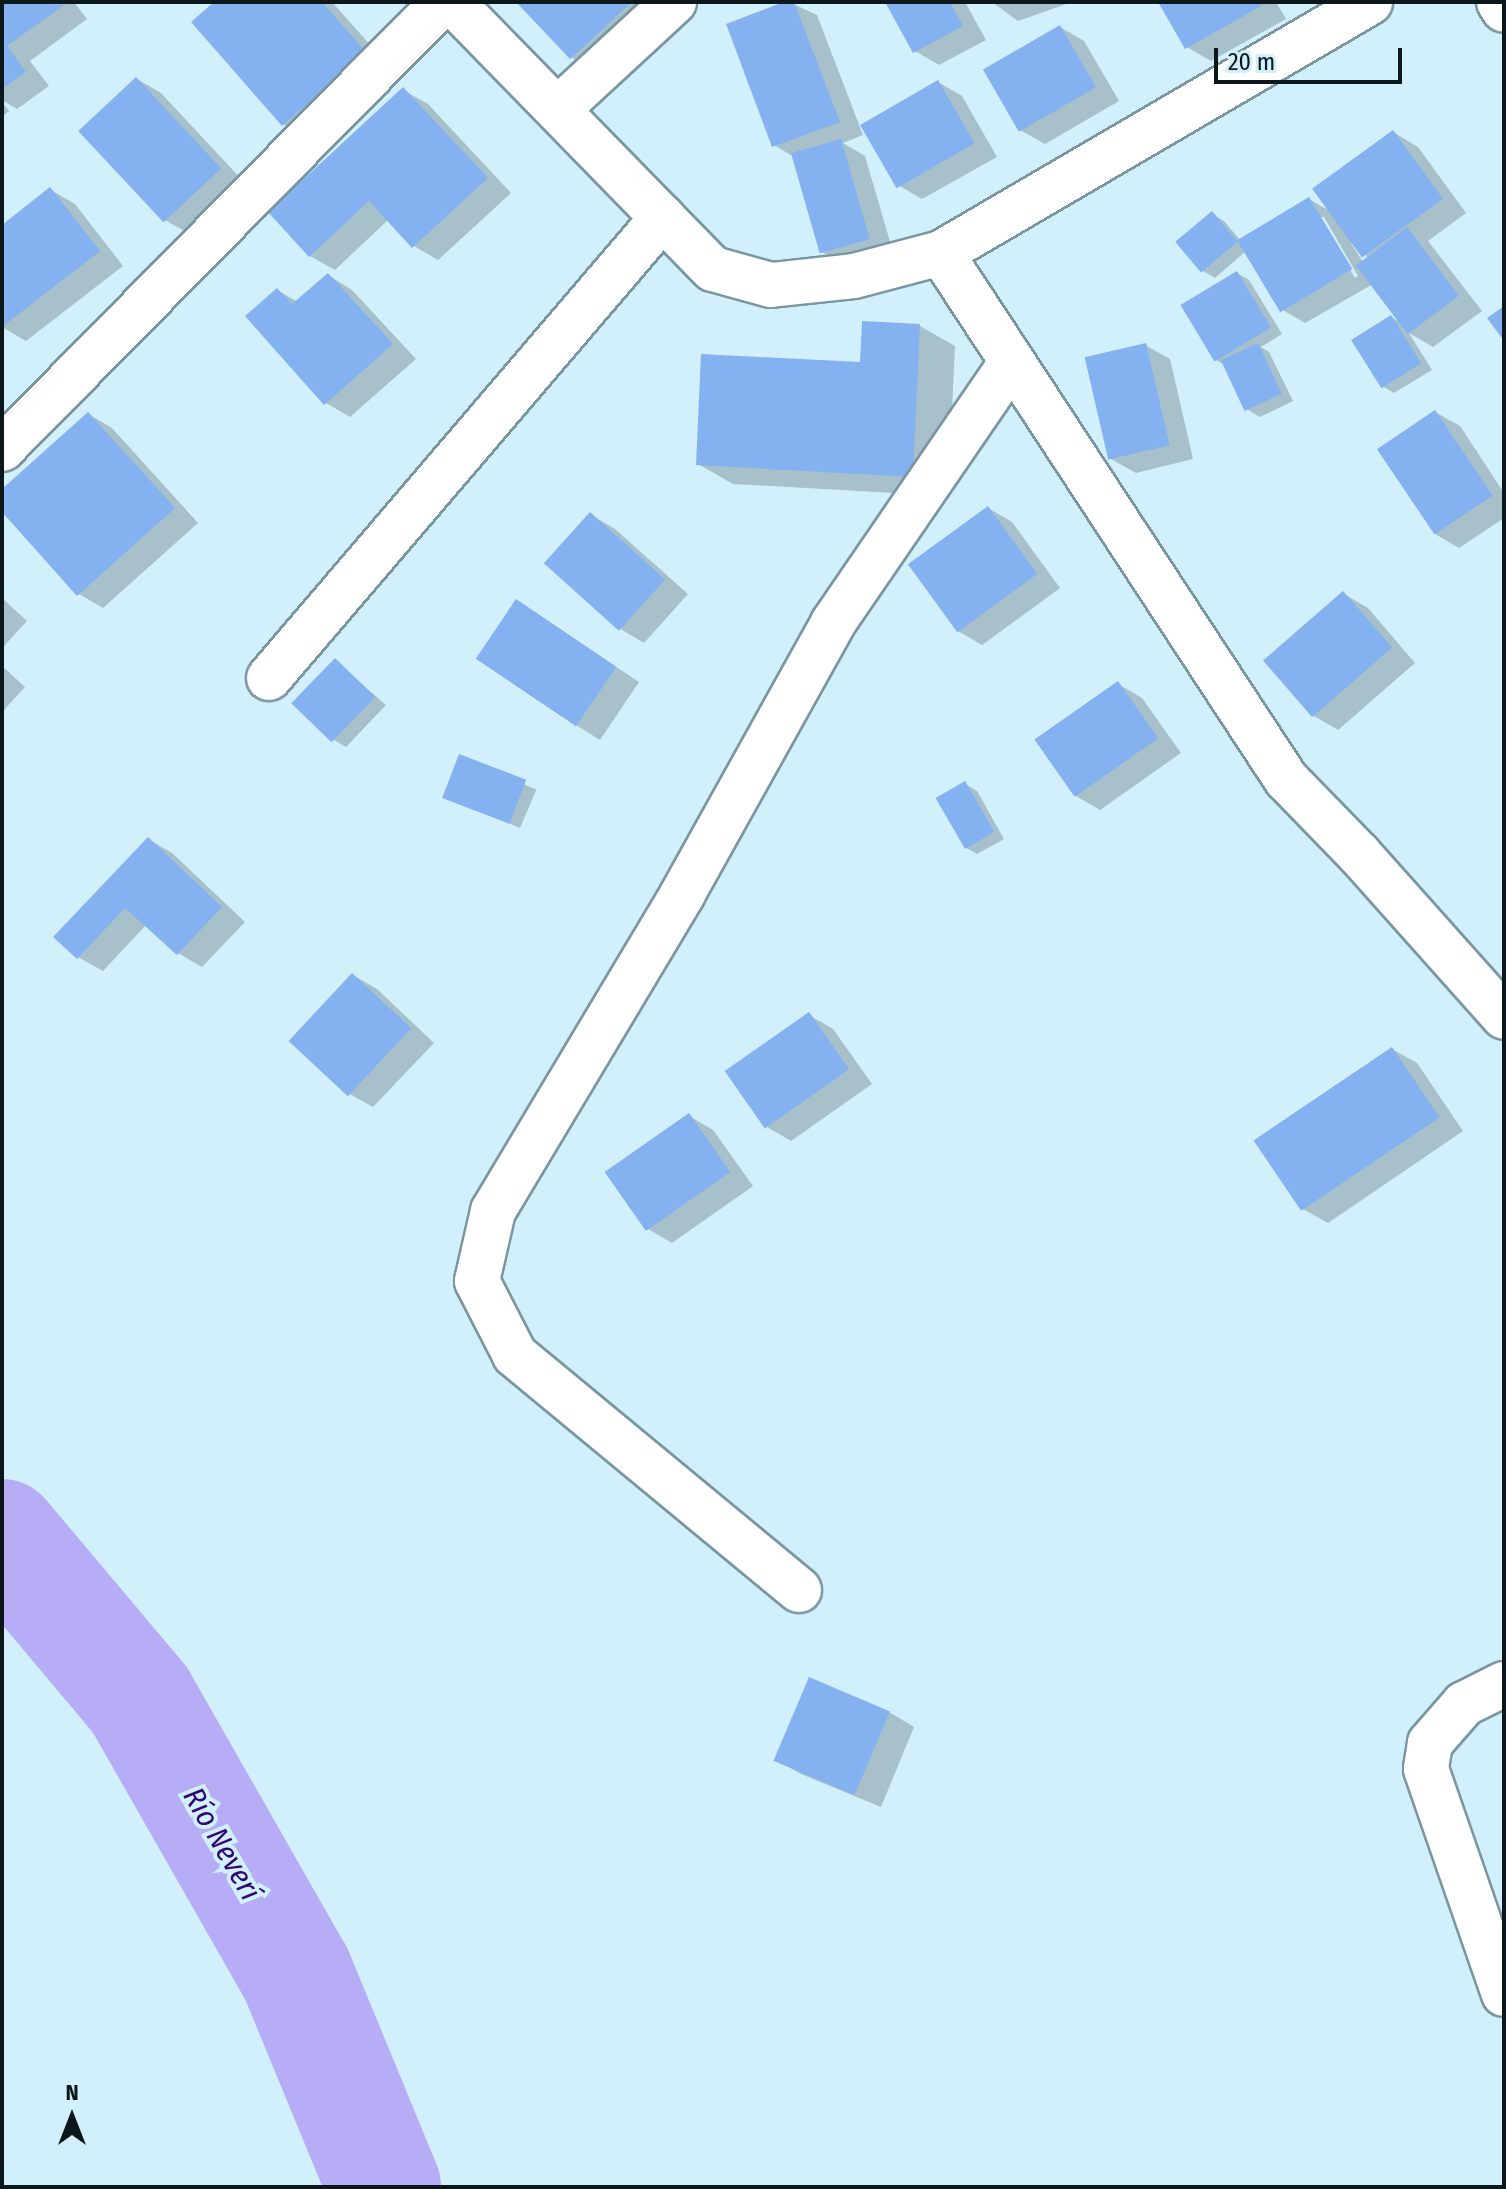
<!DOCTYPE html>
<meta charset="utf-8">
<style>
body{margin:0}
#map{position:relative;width:1506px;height:2189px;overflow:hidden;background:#d1f0fc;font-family:"Fira Sans Condensed",sans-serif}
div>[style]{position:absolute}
.shadow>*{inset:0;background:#0003;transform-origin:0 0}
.river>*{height:114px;margin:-57px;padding:0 57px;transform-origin:57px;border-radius:57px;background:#b6adf6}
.building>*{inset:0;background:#84b2f1;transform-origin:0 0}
.roads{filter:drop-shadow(2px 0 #7a96a1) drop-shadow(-2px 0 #7a96a1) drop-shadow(0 2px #7a96a1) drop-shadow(0 -2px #7a96a1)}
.minor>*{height:44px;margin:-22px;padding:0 22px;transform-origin:22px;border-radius:22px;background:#fff}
span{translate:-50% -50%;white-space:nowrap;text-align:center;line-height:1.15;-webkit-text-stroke:8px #d1f0fc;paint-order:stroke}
.water-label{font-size:30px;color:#310673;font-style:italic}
.frame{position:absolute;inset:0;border:4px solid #0c171c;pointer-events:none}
.north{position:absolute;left:32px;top:2077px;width:80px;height:80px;-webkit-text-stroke:6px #d1f0fc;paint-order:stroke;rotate:0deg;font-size:22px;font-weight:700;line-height:32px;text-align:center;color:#0c171c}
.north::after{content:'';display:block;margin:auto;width:28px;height:36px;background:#0c171c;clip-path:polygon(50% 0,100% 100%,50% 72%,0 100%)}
.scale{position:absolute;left:1214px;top:48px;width:188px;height:36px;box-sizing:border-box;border:4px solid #0c171c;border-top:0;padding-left:10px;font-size:24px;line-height:28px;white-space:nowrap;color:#0c171c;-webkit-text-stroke:6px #d1f0fc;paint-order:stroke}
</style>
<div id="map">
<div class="shadow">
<i style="clip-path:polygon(2px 2px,74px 2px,87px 19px,30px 61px,49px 86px,17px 109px,2px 100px)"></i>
<i style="clip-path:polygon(217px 2px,332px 2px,389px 66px,308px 138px,283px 124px)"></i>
<i style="clip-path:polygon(519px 2px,637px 2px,653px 19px,595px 72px,571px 57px)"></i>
<i style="clip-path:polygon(789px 2px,817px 15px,863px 135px,843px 143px,865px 156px,893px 252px,846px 266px,822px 252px,794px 157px,774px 145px)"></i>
<i style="clip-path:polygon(888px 2px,965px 2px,986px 40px,939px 65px,915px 51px)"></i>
<i style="clip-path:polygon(992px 2px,1072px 2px,1018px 21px)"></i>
<i style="clip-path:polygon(1161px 2px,1276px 2px,1286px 19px,1211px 61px,1187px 47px)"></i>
<i style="clip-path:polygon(1060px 27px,1084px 41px,1119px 101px,1045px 144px,1020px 130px)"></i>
<i style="clip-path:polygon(137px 79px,161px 93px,244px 182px,188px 233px,163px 219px)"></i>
<i style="clip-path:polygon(938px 82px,962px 96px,997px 157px,922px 199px,898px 185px)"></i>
<i style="clip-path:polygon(403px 90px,428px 104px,511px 193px,438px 260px,414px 246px,389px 219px,335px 270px,310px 256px)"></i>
<i style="clip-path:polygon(2px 102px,9px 111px,2px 117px)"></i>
<i style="clip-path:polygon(evenodd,1393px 132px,1418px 147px,1466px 213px,1428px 241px,1482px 311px,1433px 347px,1409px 333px,1432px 370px,1394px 393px,1382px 386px,1391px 317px,1402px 323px,1373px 284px,1305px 323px,1281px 309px,1246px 251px,1215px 278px,1203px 271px,1212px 214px,1224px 221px,1240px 240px,1309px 199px,1333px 213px,1393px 132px,1319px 217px,1324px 217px,1358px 276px,1355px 278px,1319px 217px,1393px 132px,1354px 241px,1368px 258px,1363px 262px,1351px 243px,1354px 241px)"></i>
<i style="clip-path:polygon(51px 190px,75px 204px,123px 266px,26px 341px,2px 327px,2px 228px)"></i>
<i style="clip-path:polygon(1237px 273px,1249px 280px,1282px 334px,1261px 347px,1269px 352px,1293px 401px,1260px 417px,1248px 410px,1226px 366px,1216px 360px)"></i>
<i style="clip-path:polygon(328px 275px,352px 290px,416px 359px,350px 417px,326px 403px,277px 290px,298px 302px)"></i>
<i style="clip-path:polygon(920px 326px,955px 346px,948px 496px,733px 484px,698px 464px)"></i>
<i style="clip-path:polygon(1145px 345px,1170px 359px,1193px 459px,1136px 473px,1111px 459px)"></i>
<i style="clip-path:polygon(1435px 412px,1460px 426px,1504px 493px,1504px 518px,1459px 548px,1435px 534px)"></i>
<i style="clip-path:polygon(88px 414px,112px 428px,198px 523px,103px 608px,79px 594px,2px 509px,2px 492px)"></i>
<i style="clip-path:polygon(988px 508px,1012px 522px,1060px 588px,982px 645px,958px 631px)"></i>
<i style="clip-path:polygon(591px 515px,615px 529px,688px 594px,644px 643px,619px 628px,546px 563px)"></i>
<i style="clip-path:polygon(1344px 594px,1368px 608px,1415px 663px,1338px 730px,1314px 716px)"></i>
<i style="clip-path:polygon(2px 598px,27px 621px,2px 648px)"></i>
<i style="clip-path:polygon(516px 601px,639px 682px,600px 740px,576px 725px)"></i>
<i style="clip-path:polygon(335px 661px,386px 705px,346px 747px,334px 740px)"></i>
<i style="clip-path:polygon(2px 666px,25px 687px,2px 712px)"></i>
<i style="clip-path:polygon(1118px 684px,1142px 698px,1181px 753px,1100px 810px,1076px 796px)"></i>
<i style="left:460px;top:757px;width:83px;height:42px;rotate:23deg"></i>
<i style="clip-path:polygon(965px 784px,977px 791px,1004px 839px,977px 854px,965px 847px)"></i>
<i style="clip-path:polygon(148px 839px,172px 853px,245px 922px,202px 967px,178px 953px,146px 925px,103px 971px,78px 957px)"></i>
<i style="clip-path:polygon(353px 975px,377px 989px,434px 1043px,373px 1107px,348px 1093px)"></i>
<i style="clip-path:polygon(809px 1015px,833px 1029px,872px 1084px,791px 1141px,767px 1127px)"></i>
<i style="clip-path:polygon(1392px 1049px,1417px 1063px,1463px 1131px,1328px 1223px,1303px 1209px)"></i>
<i style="clip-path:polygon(689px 1116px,713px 1130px,753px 1186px,672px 1243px,648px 1229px)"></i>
<i style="clip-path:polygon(810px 1680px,889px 1712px,914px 1727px,881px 1807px,801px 1774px,777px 1760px)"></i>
</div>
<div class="river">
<i style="left:2px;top:1536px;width:214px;rotate:49.9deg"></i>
<i style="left:140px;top:1700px;width:314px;rotate:60.3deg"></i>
<i style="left:296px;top:1973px;width:231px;rotate:67.6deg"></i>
</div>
<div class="building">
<i style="clip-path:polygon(2px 2px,64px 5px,7px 46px,26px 72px,2px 89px)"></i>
<i style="clip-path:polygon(214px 2px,322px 2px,366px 52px,282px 126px,191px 22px)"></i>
<i style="clip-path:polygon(516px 2px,628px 2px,630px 4px,570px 59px)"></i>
<i style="clip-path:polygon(784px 2px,794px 2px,840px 122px,772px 147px,726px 24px)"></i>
<i style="clip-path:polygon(885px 2px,950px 2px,963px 26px,913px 53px)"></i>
<i style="clip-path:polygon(1158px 2px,1261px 2px,1263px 5px,1185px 49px)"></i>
<i style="left:1060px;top:25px;width:72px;height:89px;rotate:60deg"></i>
<i style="left:136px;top:77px;width:125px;height:79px;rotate:47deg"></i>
<i style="left:938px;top:80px;width:73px;height:90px;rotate:60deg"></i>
<i style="clip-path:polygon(403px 87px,488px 178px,412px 248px,369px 201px,309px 257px,268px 212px)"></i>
<i style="left:1393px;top:130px;width:85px;height:100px;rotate:54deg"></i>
<i style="left:841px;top:139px;width:104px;height:52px;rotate:74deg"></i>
<i style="clip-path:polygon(50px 187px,100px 251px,2px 327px,2px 225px)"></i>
<i style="left:1309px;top:197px;width:84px;height:84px;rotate:59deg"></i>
<i style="left:1212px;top:211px;width:40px;height:48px;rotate:50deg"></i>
<i style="left:1407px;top:227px;width:86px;height:64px;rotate:53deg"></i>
<i style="left:1237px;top:271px;width:66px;height:66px;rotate:59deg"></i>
<i style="clip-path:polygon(328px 273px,393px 344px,324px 405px,245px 316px,277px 288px,292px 304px)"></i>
<i style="clip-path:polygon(1504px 306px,1504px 341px,1487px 318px)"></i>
<i style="left:1391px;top:315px;width:57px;height:47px;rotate:58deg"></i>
<i style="clip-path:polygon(862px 321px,920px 324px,913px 477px,696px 465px,701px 354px,860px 362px)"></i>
<i style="left:1146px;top:343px;width:105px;height:63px;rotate:77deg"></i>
<i style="left:1258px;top:343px;width:56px;height:41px;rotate:65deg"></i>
<i style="left:1435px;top:410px;width:103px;height:70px;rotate:56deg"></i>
<i style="clip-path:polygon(88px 412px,175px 508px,77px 596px,2px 512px,2px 489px)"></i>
<i style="left:988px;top:506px;width:84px;height:99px;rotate:54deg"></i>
<i style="left:590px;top:512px;width:101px;height:69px;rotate:42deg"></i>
<i style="left:1343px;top:591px;width:75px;height:106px;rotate:49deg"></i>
<i style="left:516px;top:599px;width:121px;height:72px;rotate:34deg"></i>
<i style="left:335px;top:658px;width:56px;height:63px;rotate:44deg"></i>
<i style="left:1118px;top:681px;width:70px;height:102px;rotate:55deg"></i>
<i style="left:459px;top:754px;width:72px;height:47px;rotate:21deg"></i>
<i style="left:965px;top:781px;width:59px;height:34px;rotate:60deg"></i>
<i style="clip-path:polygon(148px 837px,222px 907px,177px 955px,125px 908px,77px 959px,53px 937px)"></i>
<i style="left:352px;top:973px;width:81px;height:93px;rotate:43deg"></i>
<i style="left:809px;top:1012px;width:70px;height:103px;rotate:55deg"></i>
<i style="left:1392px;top:1047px;width:85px;height:167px;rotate:56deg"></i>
<i style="left:689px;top:1113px;width:72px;height:103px;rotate:55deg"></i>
<i style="left:809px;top:1677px;width:88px;height:91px;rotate:23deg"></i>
</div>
<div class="roads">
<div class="minor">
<i style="left:452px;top:2px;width:373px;rotate:45.7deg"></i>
<i style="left:713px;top:269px;width:60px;rotate:15.4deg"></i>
<i style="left:771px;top:285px;width:83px;rotate:-6.2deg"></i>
<i style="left:854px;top:276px;width:90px;rotate:-14.8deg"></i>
<i style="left:941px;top:253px;width:497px;rotate:-30.3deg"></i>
<i style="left:1499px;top:2px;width:9px;rotate:58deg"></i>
<i style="left:558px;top:109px;width:158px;rotate:-42.7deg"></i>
<i style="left:941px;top:253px;width:629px;rotate:56.74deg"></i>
<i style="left:1286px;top:779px;width:105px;rotate:45.8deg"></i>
<i style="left:1359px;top:854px;width:218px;rotate:48.3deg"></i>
<i style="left:2px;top:449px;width:628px;rotate:-45.39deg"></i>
<i style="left:269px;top:678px;width:606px;rotate:-49.48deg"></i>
<i style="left:799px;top:1590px;width:369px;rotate:-140.4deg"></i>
<i style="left:515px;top:1355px;width:83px;rotate:-117.2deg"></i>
<i style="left:477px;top:1281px;width:72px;rotate:-77.1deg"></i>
<i style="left:493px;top:1211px;width:370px;rotate:-59.1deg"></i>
<i style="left:683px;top:893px;width:309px;rotate:-60.9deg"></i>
<i style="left:833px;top:623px;width:316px;rotate:-55.6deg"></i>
<i style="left:1504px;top:1684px;width:45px;rotate:153.4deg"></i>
<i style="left:1464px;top:1704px;width:52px;rotate:131.1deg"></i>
<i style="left:1430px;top:1743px;width:26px;rotate:99deg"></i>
<i style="left:1426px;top:1769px;width:238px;rotate:70.9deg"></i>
</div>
</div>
<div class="water-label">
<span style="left:222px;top:1844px;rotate:60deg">Río Neverí</span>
</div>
<div class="frame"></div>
<div class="north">N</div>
<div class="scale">20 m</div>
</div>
